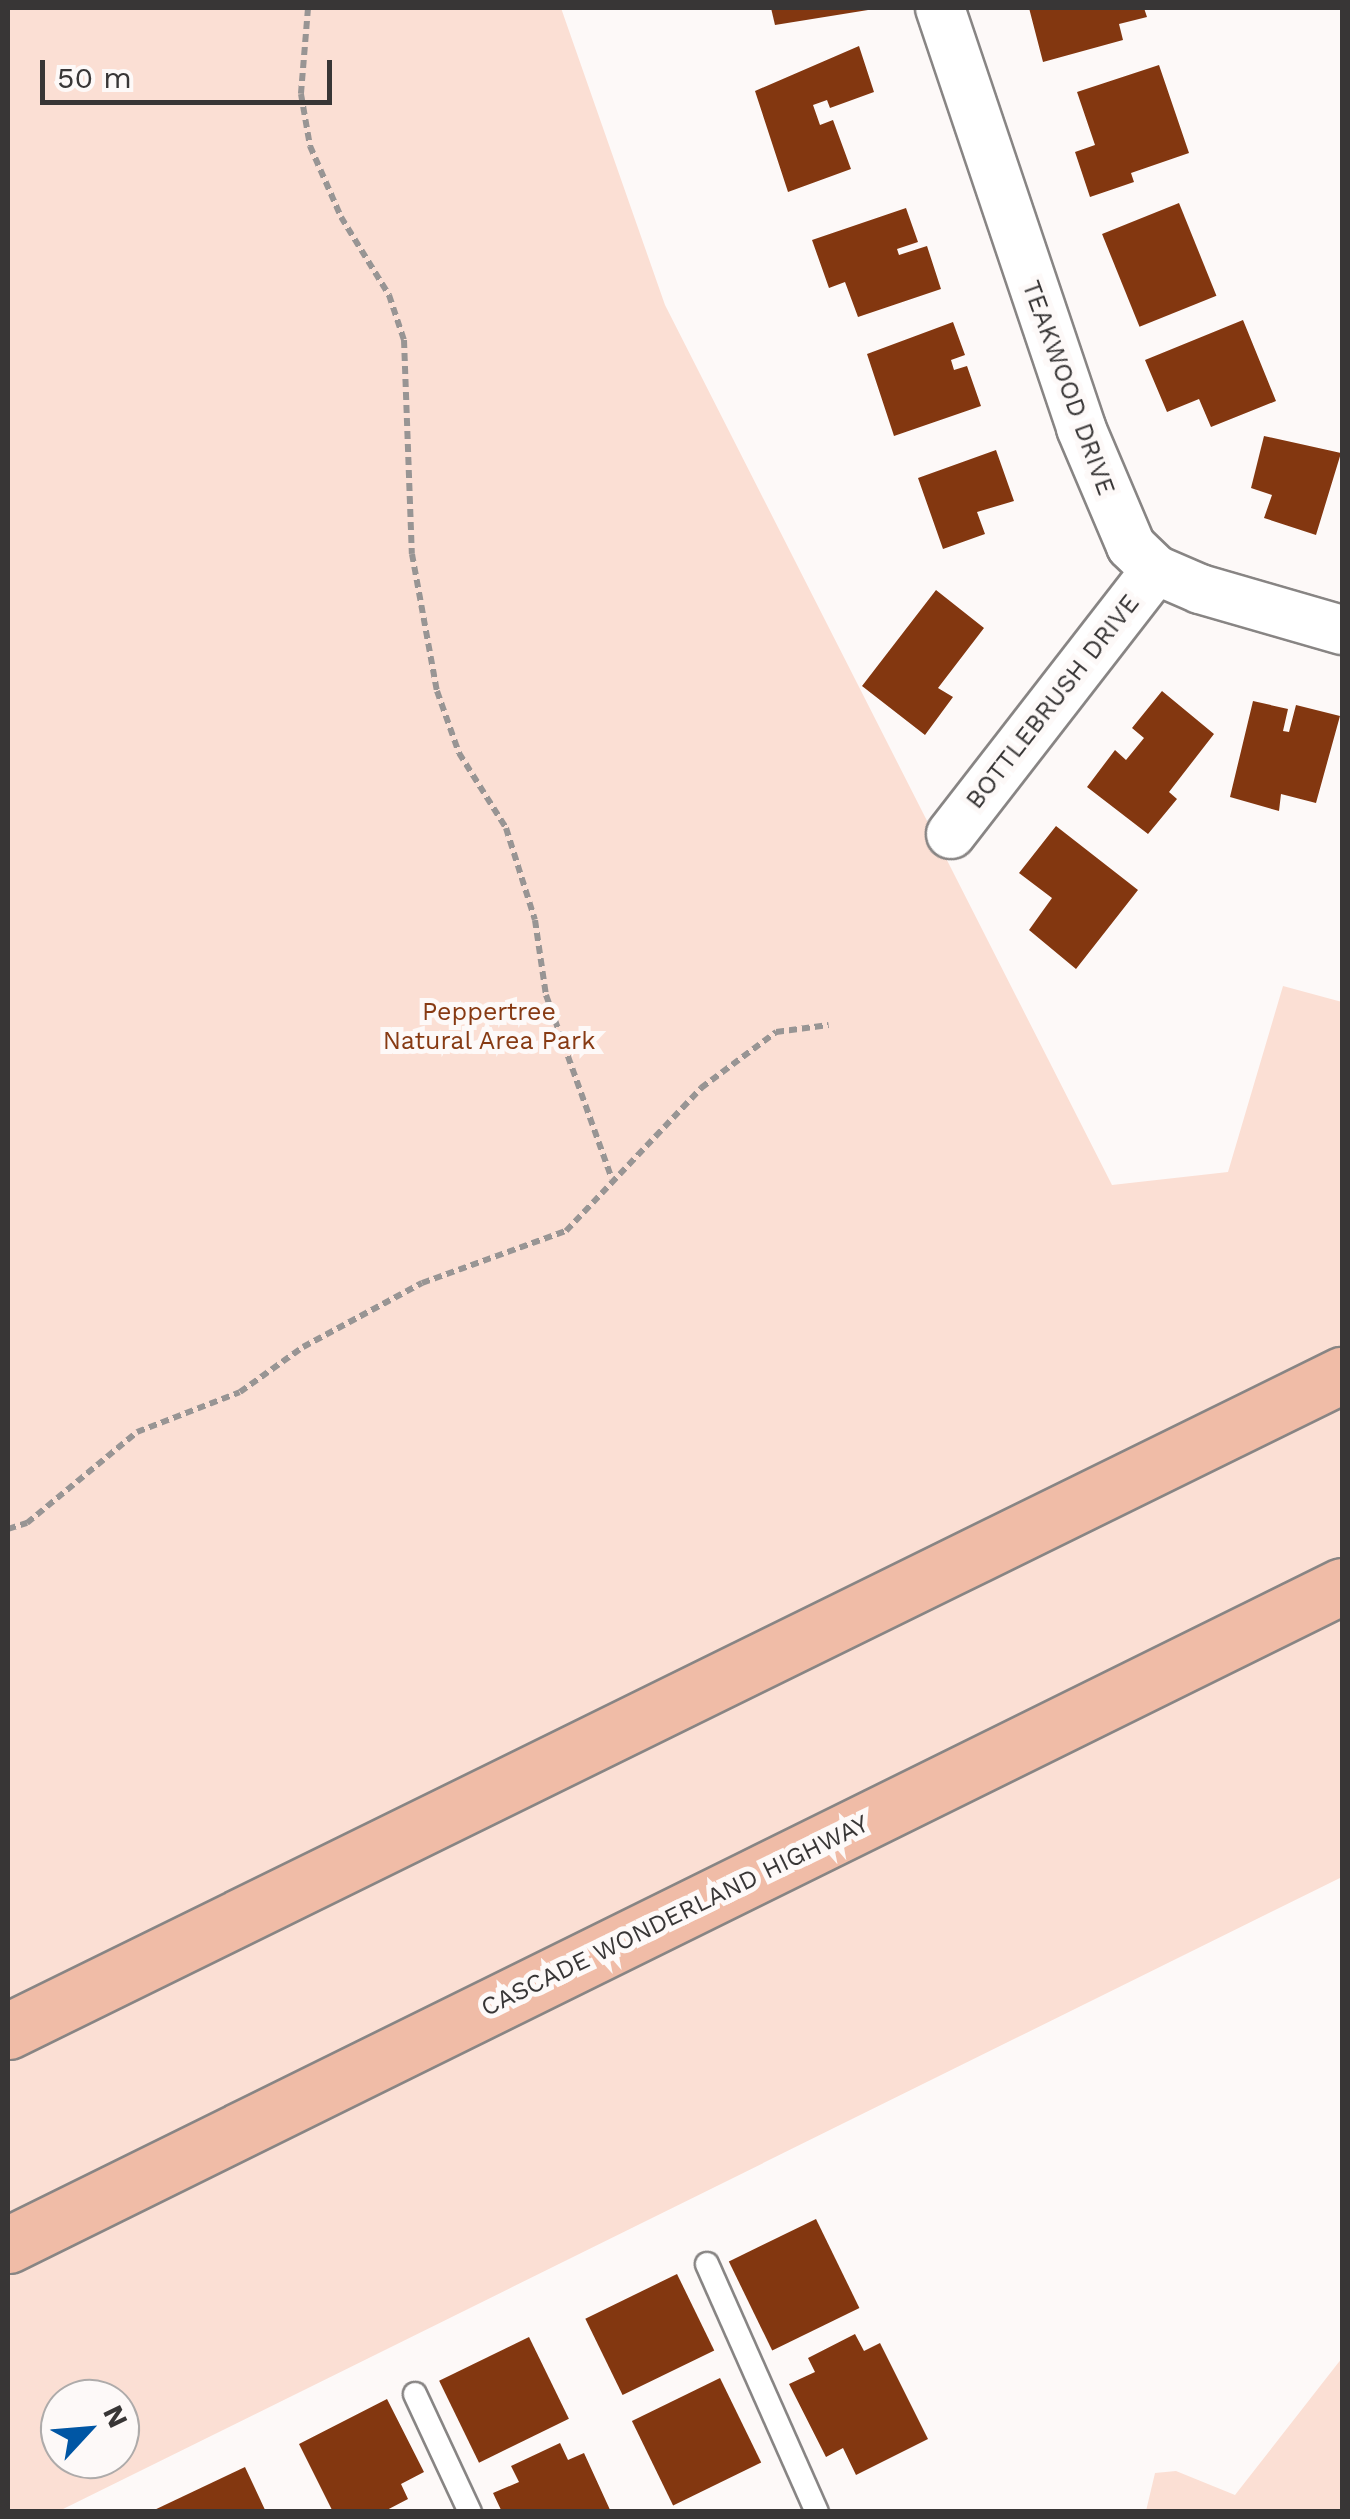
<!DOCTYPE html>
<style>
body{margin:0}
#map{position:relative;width:1350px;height:2519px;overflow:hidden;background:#fdf9f8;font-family:"Work Sans",sans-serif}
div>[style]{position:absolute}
.green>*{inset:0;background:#fbdfd4}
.building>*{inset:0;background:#833710;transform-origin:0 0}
.path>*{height:6px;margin-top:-3px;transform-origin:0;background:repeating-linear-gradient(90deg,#989594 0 8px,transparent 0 13px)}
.roads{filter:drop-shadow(2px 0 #888584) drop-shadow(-2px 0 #888584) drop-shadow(0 2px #888584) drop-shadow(0 -2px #888584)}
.service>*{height:22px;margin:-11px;padding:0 11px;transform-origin:11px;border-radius:11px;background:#fff}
.minor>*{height:48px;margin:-24px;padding:0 24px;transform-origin:24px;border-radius:24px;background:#fff}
.motorway>*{height:55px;margin:-27.5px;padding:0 27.5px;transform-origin:27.5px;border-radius:27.5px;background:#f0bca7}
span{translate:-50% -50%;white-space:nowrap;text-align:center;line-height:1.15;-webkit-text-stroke:10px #fdf9f8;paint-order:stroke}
.street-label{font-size:25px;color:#383636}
.park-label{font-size:25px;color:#873a13}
.frame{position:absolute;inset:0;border:10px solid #383636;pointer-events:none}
.north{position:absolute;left:40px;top:2379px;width:100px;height:100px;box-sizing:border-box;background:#fdf9f8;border:2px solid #aeabaa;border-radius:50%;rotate:64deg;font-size:28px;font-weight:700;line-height:40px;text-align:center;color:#383636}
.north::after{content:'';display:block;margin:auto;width:35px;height:45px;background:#0056a4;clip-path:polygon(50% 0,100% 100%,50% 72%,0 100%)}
.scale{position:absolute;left:40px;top:60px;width:292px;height:45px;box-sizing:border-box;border:5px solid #383636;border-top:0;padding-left:12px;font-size:30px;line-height:35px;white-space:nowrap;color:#383636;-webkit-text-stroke:8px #fdf9f8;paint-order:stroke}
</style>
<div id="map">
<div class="green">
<i style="clip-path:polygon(evenodd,8px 8px,561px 8px,665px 305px,1112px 1185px,1228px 1172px,1283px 986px,1342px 1002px,1342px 1877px,57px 2512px,8px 2511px,8px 8px,60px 2399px,120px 2399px,120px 2459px,60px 2459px,60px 2399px)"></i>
<i style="clip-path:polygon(1342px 2358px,1342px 2511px,1146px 2511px,1155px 2473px,1176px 2471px,1235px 2495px)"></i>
</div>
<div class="building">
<i style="clip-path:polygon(771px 8px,867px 8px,868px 10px,775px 25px)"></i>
<i style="clip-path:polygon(1029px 8px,1144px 8px,1147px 17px,1119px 24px,1123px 40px,1043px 62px)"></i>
<i style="clip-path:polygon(859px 46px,874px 92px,830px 108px,827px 100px,813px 105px,820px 125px,833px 120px,851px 169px,788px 192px,755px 91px)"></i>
<i style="clip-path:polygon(1159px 65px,1189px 153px,1131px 173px,1134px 182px,1090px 197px,1075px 152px,1095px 145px,1077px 92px)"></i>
<i style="left:1179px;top:203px;width:100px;height:83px;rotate:68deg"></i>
<i style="clip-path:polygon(906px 208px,918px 242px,897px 249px,899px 255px,927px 246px,941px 289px,858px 317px,845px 282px,829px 288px,812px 240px)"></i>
<i style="clip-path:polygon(1243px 320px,1276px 401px,1211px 427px,1199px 399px,1167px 412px,1145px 360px)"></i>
<i style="clip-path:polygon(953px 322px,965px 355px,951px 360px,954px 370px,967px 366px,981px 406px,894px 436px,867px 354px)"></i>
<i style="clip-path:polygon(1264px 436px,1341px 453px,1316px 535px,1264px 518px,1272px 495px,1251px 488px)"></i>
<i style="clip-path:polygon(996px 450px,1014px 501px,977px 512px,985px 534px,943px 549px,918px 478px)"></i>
<i style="clip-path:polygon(936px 590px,984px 628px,938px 688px,953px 697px,925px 735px,862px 686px)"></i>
<i style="clip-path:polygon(1162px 691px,1214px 734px,1169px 792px,1177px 799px,1148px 834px,1087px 787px,1115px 750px,1126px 760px,1144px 738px,1132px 728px)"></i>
<i style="clip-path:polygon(1253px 701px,1288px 709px,1283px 731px,1289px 732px,1296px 705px,1340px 716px,1316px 803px,1281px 794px,1279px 811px,1230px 797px)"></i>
<i style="clip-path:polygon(1056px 826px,1138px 890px,1076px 969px,1029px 930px,1052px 898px,1019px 873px)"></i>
<i style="left:816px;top:2219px;width:99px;height:97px;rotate:64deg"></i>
<i style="left:677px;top:2274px;width:85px;height:102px;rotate:64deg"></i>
<i style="clip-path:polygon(855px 2334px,864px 2351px,880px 2343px,928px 2439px,856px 2475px,843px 2448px,826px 2457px,789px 2384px,815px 2372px,808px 2358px)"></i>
<i style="left:529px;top:2337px;width:91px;height:100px;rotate:64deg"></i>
<i style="left:720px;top:2378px;width:94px;height:98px;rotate:64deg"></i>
<i style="clip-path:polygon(387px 2399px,424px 2472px,401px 2484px,408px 2499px,383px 2512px,333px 2512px,299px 2444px)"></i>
<i style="clip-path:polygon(560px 2443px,568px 2460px,584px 2453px,611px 2512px,502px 2512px,493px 2493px,519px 2482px,511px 2466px)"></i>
<i style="clip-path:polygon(245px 2467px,266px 2512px,150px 2512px)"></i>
</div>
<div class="path">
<i style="left:308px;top:8px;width:86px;rotate:94.7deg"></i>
<i style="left:301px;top:94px;width:53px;rotate:80.2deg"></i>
<i style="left:310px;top:146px;width:77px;rotate:66.4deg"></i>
<i style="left:341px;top:217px;width:92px;rotate:58.4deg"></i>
<i style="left:389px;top:295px;width:47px;rotate:71.6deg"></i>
<i style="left:404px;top:340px;width:214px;rotate:87.9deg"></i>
<i style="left:412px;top:554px;width:139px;rotate:79.7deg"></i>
<i style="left:437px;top:691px;width:66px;rotate:70.5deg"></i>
<i style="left:459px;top:753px;width:89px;rotate:57.9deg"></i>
<i style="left:506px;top:828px;width:96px;rotate:72.5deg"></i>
<i style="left:535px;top:920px;width:76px;rotate:81.7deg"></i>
<i style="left:546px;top:995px;width:195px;rotate:70.3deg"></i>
<i style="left:8px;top:1529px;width:20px;rotate:-18deg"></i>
<i style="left:27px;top:1523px;width:143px;rotate:-39.6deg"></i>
<i style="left:137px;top:1432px;width:110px;rotate:-21.2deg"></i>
<i style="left:240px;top:1392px;width:77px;rotate:-35.5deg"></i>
<i style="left:303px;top:1347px;width:135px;rotate:-28.3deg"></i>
<i style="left:422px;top:1283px;width:153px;rotate:-19.9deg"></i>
<i style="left:566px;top:1231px;width:197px;rotate:-46.6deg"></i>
<i style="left:701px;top:1088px;width:94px;rotate:-36.7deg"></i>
<i style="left:776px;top:1032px;width:53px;rotate:-7.5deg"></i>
</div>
<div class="roads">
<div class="service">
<i style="left:707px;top:2264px;width:271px;rotate:66.1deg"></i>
<i style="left:415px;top:2394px;width:130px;rotate:65deg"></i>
</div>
<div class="minor">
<i style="left:940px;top:8px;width:443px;rotate:71.4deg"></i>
<i style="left:1081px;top:428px;width:128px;rotate:67deg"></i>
<i style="left:1131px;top:546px;width:35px;rotate:44deg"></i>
<i style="left:1156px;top:570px;width:48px;rotate:23.4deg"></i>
<i style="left:1200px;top:589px;width:148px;rotate:16.1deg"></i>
<i style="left:951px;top:834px;width:334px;rotate:-52.2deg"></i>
</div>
<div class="motorway">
<i style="left:8px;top:2031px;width:1487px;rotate:-26.19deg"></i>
<i style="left:8px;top:2245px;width:1488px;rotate:-26.29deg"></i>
</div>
</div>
<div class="street-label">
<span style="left:1068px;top:388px;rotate:70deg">TEAKWOOD DRIVE</span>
<span style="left:1053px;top:702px;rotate:-52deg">BOTTLEBRUSH DRIVE</span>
<span style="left:675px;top:1916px;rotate:-26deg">CASCADE WONDERLAND HIGHWAY</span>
</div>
<div class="park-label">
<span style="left:489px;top:1027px">Peppertree<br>Natural Area Park</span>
</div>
<div class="frame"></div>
<div class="north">N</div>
<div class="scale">50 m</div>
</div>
